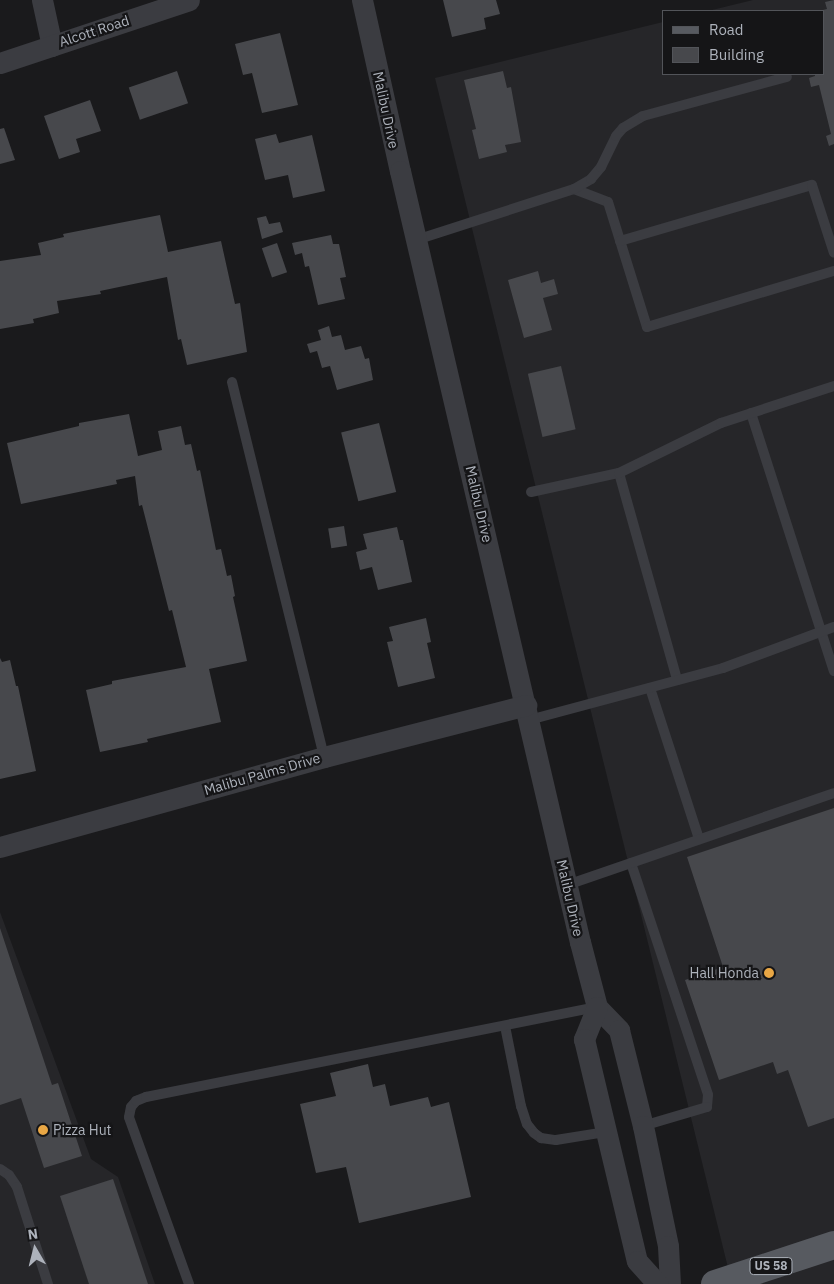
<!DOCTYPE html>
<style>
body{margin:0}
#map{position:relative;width:834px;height:1284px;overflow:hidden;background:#1a1a1c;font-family:"IBM Plex Sans",sans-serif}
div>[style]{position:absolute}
.built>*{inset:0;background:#262629}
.building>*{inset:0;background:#47484c;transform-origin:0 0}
.lane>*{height:10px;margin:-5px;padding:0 5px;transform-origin:5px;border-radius:5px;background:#3b3c41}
.street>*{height:21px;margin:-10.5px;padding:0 10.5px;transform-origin:10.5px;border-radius:10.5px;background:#3b3c41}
.primary>*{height:28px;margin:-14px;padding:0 14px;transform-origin:14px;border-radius:14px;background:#575a60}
.dots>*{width:14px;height:14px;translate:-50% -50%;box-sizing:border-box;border:2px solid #151517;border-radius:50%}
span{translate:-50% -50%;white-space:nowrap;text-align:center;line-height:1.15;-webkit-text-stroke:4.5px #151517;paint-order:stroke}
.shield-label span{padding:1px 4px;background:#151517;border:1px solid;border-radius:4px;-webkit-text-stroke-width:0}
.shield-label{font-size:12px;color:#adb2bb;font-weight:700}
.street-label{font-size:14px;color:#adb2bb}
.poi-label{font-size:14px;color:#adb2bb}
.right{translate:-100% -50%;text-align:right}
.left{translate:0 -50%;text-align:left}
.legend{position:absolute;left:662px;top:10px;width:162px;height:65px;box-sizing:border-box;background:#151517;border:1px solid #525459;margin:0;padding:6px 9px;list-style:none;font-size:15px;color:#adb2bb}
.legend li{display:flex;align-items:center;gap:10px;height:25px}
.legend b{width:25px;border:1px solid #525459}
.north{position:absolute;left:10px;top:1224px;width:50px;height:50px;-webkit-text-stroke:4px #151517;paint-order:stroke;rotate:352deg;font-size:14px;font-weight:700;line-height:20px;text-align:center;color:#adb2bb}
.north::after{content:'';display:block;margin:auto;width:18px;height:22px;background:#adb2bb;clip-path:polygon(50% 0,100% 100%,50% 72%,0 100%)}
</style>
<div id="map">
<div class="built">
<i style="clip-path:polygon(753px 0,834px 0,834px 1284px,732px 1284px,435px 78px,663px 22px,663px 74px,823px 74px,823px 11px,708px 11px)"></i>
<i style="clip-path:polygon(0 912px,91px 1159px,118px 1177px,155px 1284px,0 1284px)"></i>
</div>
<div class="building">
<i style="clip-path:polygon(443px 0,496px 0,500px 14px,484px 18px,486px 29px,452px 37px)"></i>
<i style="clip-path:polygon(834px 0,834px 144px,829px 146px,826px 136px,831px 134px,819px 85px,811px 87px,809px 78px,815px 76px,815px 74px,823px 74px,823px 10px,827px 9px,825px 2px)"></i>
<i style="clip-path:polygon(280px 33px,298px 105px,262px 113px,252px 73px,243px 75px,235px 44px)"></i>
<i style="left:177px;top:71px;width:34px;height:51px;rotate:71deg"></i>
<i style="clip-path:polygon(503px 71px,507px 88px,511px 87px,521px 142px,505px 145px,507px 152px,479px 159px,472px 130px,476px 129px,464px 80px)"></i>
<i style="clip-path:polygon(90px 100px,101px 131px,76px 139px,80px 152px,59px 159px,44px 116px)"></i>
<i style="clip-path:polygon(4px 128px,15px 160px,0 164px,0 129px)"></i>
<i style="clip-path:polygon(276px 134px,279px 143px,312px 135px,325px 191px,293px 198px,288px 175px,265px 180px,255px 139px)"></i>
<i style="clip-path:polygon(160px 215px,168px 252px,221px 241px,235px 304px,240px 303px,247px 352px,187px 365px,181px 339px,178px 340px,167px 277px,100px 291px,101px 294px,57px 301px,59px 313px,33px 319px,34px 323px,0 329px,0 261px,41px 255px,38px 243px,64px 237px,63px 234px)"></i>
<i style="clip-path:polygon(266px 216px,269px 224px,280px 222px,283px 232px,262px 239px,257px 218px)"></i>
<i style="clip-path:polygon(331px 235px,333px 244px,339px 244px,346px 277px,340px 278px,345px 299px,318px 305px,309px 266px,305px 267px,302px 253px,295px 255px,292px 243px)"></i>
<i style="left:277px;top:243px;width:31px;height:16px;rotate:71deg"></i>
<i style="clip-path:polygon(538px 271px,541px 283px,554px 279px,558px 294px,543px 298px,552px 330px,524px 338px,508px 280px)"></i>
<i style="clip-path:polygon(329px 326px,332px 337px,341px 335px,345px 350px,361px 346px,365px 359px,369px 358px,373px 380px,337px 390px,330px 366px,322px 368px,317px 351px,310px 353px,307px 344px,321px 340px,318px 330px)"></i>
<i style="left:561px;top:366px;width:65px;height:34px;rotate:77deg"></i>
<i style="clip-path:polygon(129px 414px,138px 456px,162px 450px,158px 431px,181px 426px,185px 445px,191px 444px,197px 471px,200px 470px,216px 550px,221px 549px,227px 576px,231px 575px,235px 596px,233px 597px,247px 661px,209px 669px,221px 722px,147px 739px,148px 742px,100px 752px,86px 690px,112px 684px,112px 681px,186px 667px,172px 610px,169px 611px,142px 505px,139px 506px,135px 476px,116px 480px,117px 484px,21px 504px,7px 443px,79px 426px,79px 423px)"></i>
<i style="left:379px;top:423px;width:71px;height:39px;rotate:76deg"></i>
<i style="left:344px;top:526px;width:20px;height:16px;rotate:81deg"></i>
<i style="clip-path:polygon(397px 527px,400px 540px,403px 540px,412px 582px,378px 590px,372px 567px,360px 570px,356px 552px,367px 549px,363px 534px)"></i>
<i style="clip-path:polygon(426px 618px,431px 642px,427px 643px,435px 678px,398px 687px,387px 642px,393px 641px,389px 627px)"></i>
<i style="clip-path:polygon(0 658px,2px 662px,10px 660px,16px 686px,18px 686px,36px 771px,0 779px)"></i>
<i style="clip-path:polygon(834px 808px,834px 1118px,808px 1127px,788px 1070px,777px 1074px,773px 1062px,719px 1080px,685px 980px,723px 967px,687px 857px)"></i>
<i style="clip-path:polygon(0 928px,52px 1085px,58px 1083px,82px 1156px,44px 1168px,21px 1098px,0 1105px)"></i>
<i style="clip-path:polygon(368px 1064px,373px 1087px,385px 1084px,390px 1106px,428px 1097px,431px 1107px,449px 1102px,471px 1197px,359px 1223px,346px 1167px,316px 1173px,300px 1104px,336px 1096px,330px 1073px)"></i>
<i style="clip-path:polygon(113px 1179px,148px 1284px,89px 1284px,60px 1196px)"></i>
</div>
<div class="lane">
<i style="left:574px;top:189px;width:36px;rotate:21deg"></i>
<i style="left:608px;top:202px;width:131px;rotate:72.7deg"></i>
<i style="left:647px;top:327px;width:195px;rotate:-16.7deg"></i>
<i style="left:416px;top:240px;width:166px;rotate:-17.9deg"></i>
<i style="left:574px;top:189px;width:20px;rotate:-30deg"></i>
<i style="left:591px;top:179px;width:16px;rotate:-50deg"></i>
<i style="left:601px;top:167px;width:34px;rotate:-64deg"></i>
<i style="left:616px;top:136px;width:11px;rotate:-49deg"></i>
<i style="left:623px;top:128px;width:23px;rotate:-31deg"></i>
<i style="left:643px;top:116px;width:149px;rotate:-15.2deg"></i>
<i style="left:620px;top:241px;width:200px;rotate:-16.3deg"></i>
<i style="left:812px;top:185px;width:71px;rotate:72.1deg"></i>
<i style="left:232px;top:382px;width:386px;rotate:76.2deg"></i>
<i style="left:751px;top:413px;width:271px;rotate:72.2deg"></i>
<i style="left:619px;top:473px;width:215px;rotate:74.3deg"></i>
<i style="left:531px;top:492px;width:90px;rotate:-12.2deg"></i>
<i style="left:619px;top:473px;width:114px;rotate:-26.1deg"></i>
<i style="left:721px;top:423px;width:119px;rotate:-18.1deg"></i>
<i style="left:650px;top:688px;width:159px;rotate:72deg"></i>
<i style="left:529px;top:720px;width:201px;rotate:-15deg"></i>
<i style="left:723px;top:668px;width:118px;rotate:-20.3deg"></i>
<i style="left:631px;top:863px;width:244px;rotate:71.6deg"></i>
<i style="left:708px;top:1095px;width:12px;rotate:95deg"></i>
<i style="left:707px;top:1107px;width:67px;rotate:163.5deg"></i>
<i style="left:567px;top:885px;width:282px;rotate:-19deg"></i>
<i style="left:505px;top:1026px;width:82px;rotate:78.7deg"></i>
<i style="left:521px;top:1106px;width:19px;rotate:72deg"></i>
<i style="left:527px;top:1124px;width:11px;rotate:52deg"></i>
<i style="left:534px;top:1133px;width:9px;rotate:36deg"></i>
<i style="left:541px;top:1138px;width:15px;rotate:8deg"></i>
<i style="left:556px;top:1140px;width:51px;rotate:-9.1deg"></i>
<i style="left:0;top:1169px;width:11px;rotate:34deg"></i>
<i style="left:9px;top:1175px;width:14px;rotate:56deg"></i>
<i style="left:17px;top:1187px;width:102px;rotate:72.3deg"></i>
<i style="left:189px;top:1284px;width:177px;rotate:-109.8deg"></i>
<i style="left:129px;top:1117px;width:10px;rotate:-79deg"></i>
<i style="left:131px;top:1107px;width:8px;rotate:-50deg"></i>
<i style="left:136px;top:1101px;width:11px;rotate:-22deg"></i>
<i style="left:146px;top:1097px;width:460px;rotate:-11.3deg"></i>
</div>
<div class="street">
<i style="left:42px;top:0;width:47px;rotate:77.7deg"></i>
<i style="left:362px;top:0;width:175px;rotate:77.5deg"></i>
<i style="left:400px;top:171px;width:792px;rotate:76.86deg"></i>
<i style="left:580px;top:942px;width:67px;rotate:75.3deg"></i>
<i style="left:597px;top:1007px;width:32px;rotate:46deg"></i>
<i style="left:619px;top:1030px;width:99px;rotate:76deg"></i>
<i style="left:643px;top:1126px;width:123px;rotate:78.2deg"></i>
<i style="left:668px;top:1246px;width:38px;rotate:87deg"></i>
<i style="left:0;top:63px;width:199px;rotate:-18.4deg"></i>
<i style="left:0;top:847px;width:336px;rotate:-15.5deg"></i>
<i style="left:324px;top:757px;width:209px;rotate:-14.4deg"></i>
<i style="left:597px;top:1007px;width:35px;rotate:112deg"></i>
<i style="left:584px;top:1039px;width:228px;rotate:76.6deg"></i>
<i style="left:637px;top:1261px;width:31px;rotate:48deg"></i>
</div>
<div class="primary">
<i style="left:715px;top:1284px;width:125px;rotate:-18.1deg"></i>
</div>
<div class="dots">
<i style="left:769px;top:973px;background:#e9a745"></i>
<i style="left:43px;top:1130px;background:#e9a745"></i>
</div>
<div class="shield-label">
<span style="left:771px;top:1266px">US 58</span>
</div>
<div class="street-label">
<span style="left:94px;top:31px;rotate:-18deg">Alcott Road</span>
<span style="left:386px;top:110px;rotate:78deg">Malibu Drive</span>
<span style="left:479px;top:504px;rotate:77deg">Malibu Drive</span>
<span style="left:262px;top:774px;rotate:-16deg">Malibu Palms Drive</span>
<span style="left:570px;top:898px;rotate:77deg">Malibu Drive</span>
</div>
<div class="poi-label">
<span class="right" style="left:759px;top:973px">Hall Honda</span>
<span class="left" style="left:53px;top:1130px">Pizza Hut</span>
</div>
<ul class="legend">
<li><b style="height:6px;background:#575a60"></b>Road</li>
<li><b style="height:14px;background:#47484c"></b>Building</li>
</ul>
<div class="north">N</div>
</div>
